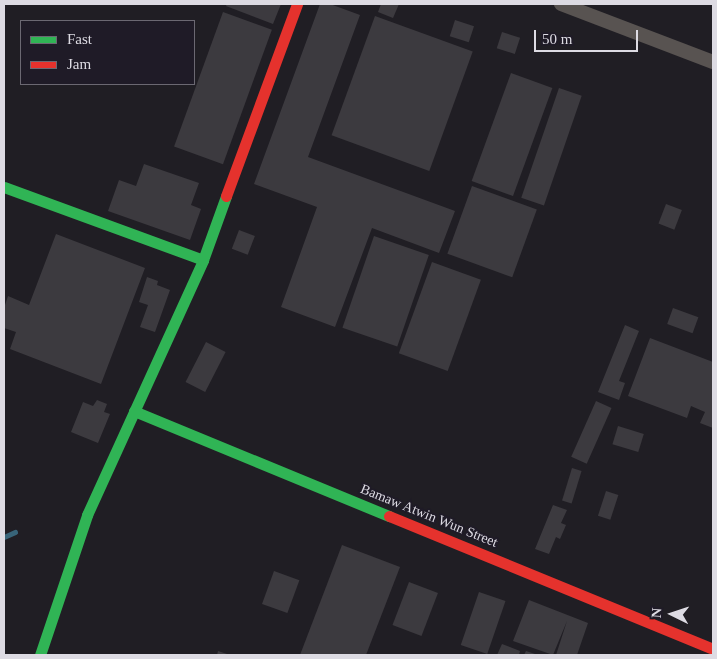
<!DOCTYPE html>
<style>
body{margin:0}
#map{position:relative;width:717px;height:659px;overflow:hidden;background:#201e24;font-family:Georgia,serif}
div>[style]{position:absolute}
.stream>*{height:4.5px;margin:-2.25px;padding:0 2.25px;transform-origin:2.25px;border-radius:2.25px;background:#386479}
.building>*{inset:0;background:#3c3a3f;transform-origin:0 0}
.street>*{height:14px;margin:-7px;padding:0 7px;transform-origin:7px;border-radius:7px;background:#585351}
.fast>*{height:11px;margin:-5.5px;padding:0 5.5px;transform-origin:5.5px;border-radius:5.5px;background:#30b455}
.jam>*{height:11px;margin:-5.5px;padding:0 5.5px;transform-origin:5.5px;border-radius:5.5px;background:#e5322d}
span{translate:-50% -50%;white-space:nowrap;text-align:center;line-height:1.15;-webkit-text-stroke:4px #1f1b27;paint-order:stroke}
.street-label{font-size:14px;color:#dddbe3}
.frame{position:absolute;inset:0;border:5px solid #dddbe3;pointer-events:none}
.legend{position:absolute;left:20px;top:20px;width:175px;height:65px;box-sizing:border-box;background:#1f1b27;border:1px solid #6b6872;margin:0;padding:6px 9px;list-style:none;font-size:15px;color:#dddbe3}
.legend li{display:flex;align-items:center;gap:10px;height:25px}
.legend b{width:25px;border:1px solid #6b6872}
.north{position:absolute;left:647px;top:589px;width:50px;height:50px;-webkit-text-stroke:4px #1f1b27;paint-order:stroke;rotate:274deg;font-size:14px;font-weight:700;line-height:20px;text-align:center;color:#dddbe3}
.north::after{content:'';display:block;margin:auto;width:18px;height:22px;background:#dddbe3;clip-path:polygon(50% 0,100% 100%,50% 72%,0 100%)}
.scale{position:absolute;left:534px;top:30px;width:104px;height:22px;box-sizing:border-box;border:2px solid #dddbe3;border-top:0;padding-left:6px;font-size:15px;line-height:18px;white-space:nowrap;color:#dddbe3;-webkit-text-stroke:4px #1f1b27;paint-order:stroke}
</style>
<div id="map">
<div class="stream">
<i style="left:4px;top:537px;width:12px;rotate:-24deg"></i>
</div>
<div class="building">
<i style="clip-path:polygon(227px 4px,281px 4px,273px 24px,226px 6px)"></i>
<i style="clip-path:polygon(320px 4px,330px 4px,360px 15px,308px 157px,455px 211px,439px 253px,372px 228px,335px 327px,281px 307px,317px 207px,254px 184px)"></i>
<i style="clip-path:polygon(381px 4px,399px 4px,393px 18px,378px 12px)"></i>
<i style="left:223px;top:12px;width:52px;height:143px;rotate:20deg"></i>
<i style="left:375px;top:16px;width:104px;height:127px;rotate:20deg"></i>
<i style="left:455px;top:20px;width:20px;height:17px;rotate:18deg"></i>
<i style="left:502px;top:32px;width:19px;height:17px;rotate:18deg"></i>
<i style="left:511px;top:73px;width:44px;height:115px;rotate:20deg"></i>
<i style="left:559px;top:88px;width:24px;height:116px;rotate:19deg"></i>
<i style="clip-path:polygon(144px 164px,199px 183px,191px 205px,201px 209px,190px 240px,108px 211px,119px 180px,136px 186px)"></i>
<i style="left:472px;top:186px;width:69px;height:72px;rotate:20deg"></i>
<i style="left:666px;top:204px;width:17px;height:21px;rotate:21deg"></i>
<i style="left:239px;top:230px;width:17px;height:20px;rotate:21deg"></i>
<i style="clip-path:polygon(56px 234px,145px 268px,101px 384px,10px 349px,16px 332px,4px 328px,4px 308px,8px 296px,29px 305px)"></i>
<i style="left:374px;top:236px;width:58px;height:97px;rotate:19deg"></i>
<i style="left:432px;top:262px;width:52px;height:97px;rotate:20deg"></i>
<i style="clip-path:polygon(147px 277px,158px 281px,157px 285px,170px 290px,155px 332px,140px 327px,148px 305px,139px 302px)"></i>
<i style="left:673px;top:308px;width:27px;height:17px;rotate:20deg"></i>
<i style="clip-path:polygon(625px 325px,639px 331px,619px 381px,625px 383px,619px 400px,598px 392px)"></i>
<i style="clip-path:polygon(650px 338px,713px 362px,713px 428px,700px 423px,705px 412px,691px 406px,687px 418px,628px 396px)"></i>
<i style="left:206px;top:342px;width:22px;height:45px;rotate:27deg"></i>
<i style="clip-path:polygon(97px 400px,107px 404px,104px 412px,110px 414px,98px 443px,71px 432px,83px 402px,93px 406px)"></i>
<i style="left:596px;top:401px;width:17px;height:61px;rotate:24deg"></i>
<i style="left:618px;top:426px;width:27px;height:19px;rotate:17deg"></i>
<i style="left:572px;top:468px;width:10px;height:34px;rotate:17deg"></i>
<i style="left:606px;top:491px;width:13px;height:26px;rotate:18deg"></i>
<i style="clip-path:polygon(553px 505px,567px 510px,561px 523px,566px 525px,560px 539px,556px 537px,549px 554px,535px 549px)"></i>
<i style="clip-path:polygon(342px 545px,400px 567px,366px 655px,300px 655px)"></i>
<i style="left:274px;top:571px;width:27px;height:35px;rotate:20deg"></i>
<i style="left:409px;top:582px;width:31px;height:46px;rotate:21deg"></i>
<i style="left:479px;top:592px;width:28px;height:56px;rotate:19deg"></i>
<i style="clip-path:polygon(529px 600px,588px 623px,577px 655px,556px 655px,567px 621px,553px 655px,513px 641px)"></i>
<i style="clip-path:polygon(502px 644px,520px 651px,519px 655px,497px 655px)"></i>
<i style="clip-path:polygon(218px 651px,230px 655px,217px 655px)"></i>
<i style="clip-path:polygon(526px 651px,538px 655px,524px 655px)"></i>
</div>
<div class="street">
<i style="left:561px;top:4px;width:163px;rotate:20.9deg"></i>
</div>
<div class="fast">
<i style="left:4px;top:187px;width:212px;rotate:20.1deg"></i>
<i style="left:134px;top:411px;width:276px;rotate:22.4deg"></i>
<i style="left:40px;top:655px;width:148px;rotate:-71.4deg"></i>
<i style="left:87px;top:515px;width:280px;rotate:-65.5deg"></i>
<i style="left:203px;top:260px;width:68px;rotate:-70.2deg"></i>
</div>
<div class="jam">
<i style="left:226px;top:196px;width:205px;rotate:-69.7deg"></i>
<i style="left:389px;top:516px;width:350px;rotate:22.3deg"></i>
</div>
<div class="street-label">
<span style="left:429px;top:516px;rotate:22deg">Bamaw Atwin Wun Street</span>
</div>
<div class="frame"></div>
<ul class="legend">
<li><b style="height:6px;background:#30b455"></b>Fast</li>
<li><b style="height:6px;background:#e5322d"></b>Jam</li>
</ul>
<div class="north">N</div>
<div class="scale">50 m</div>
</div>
